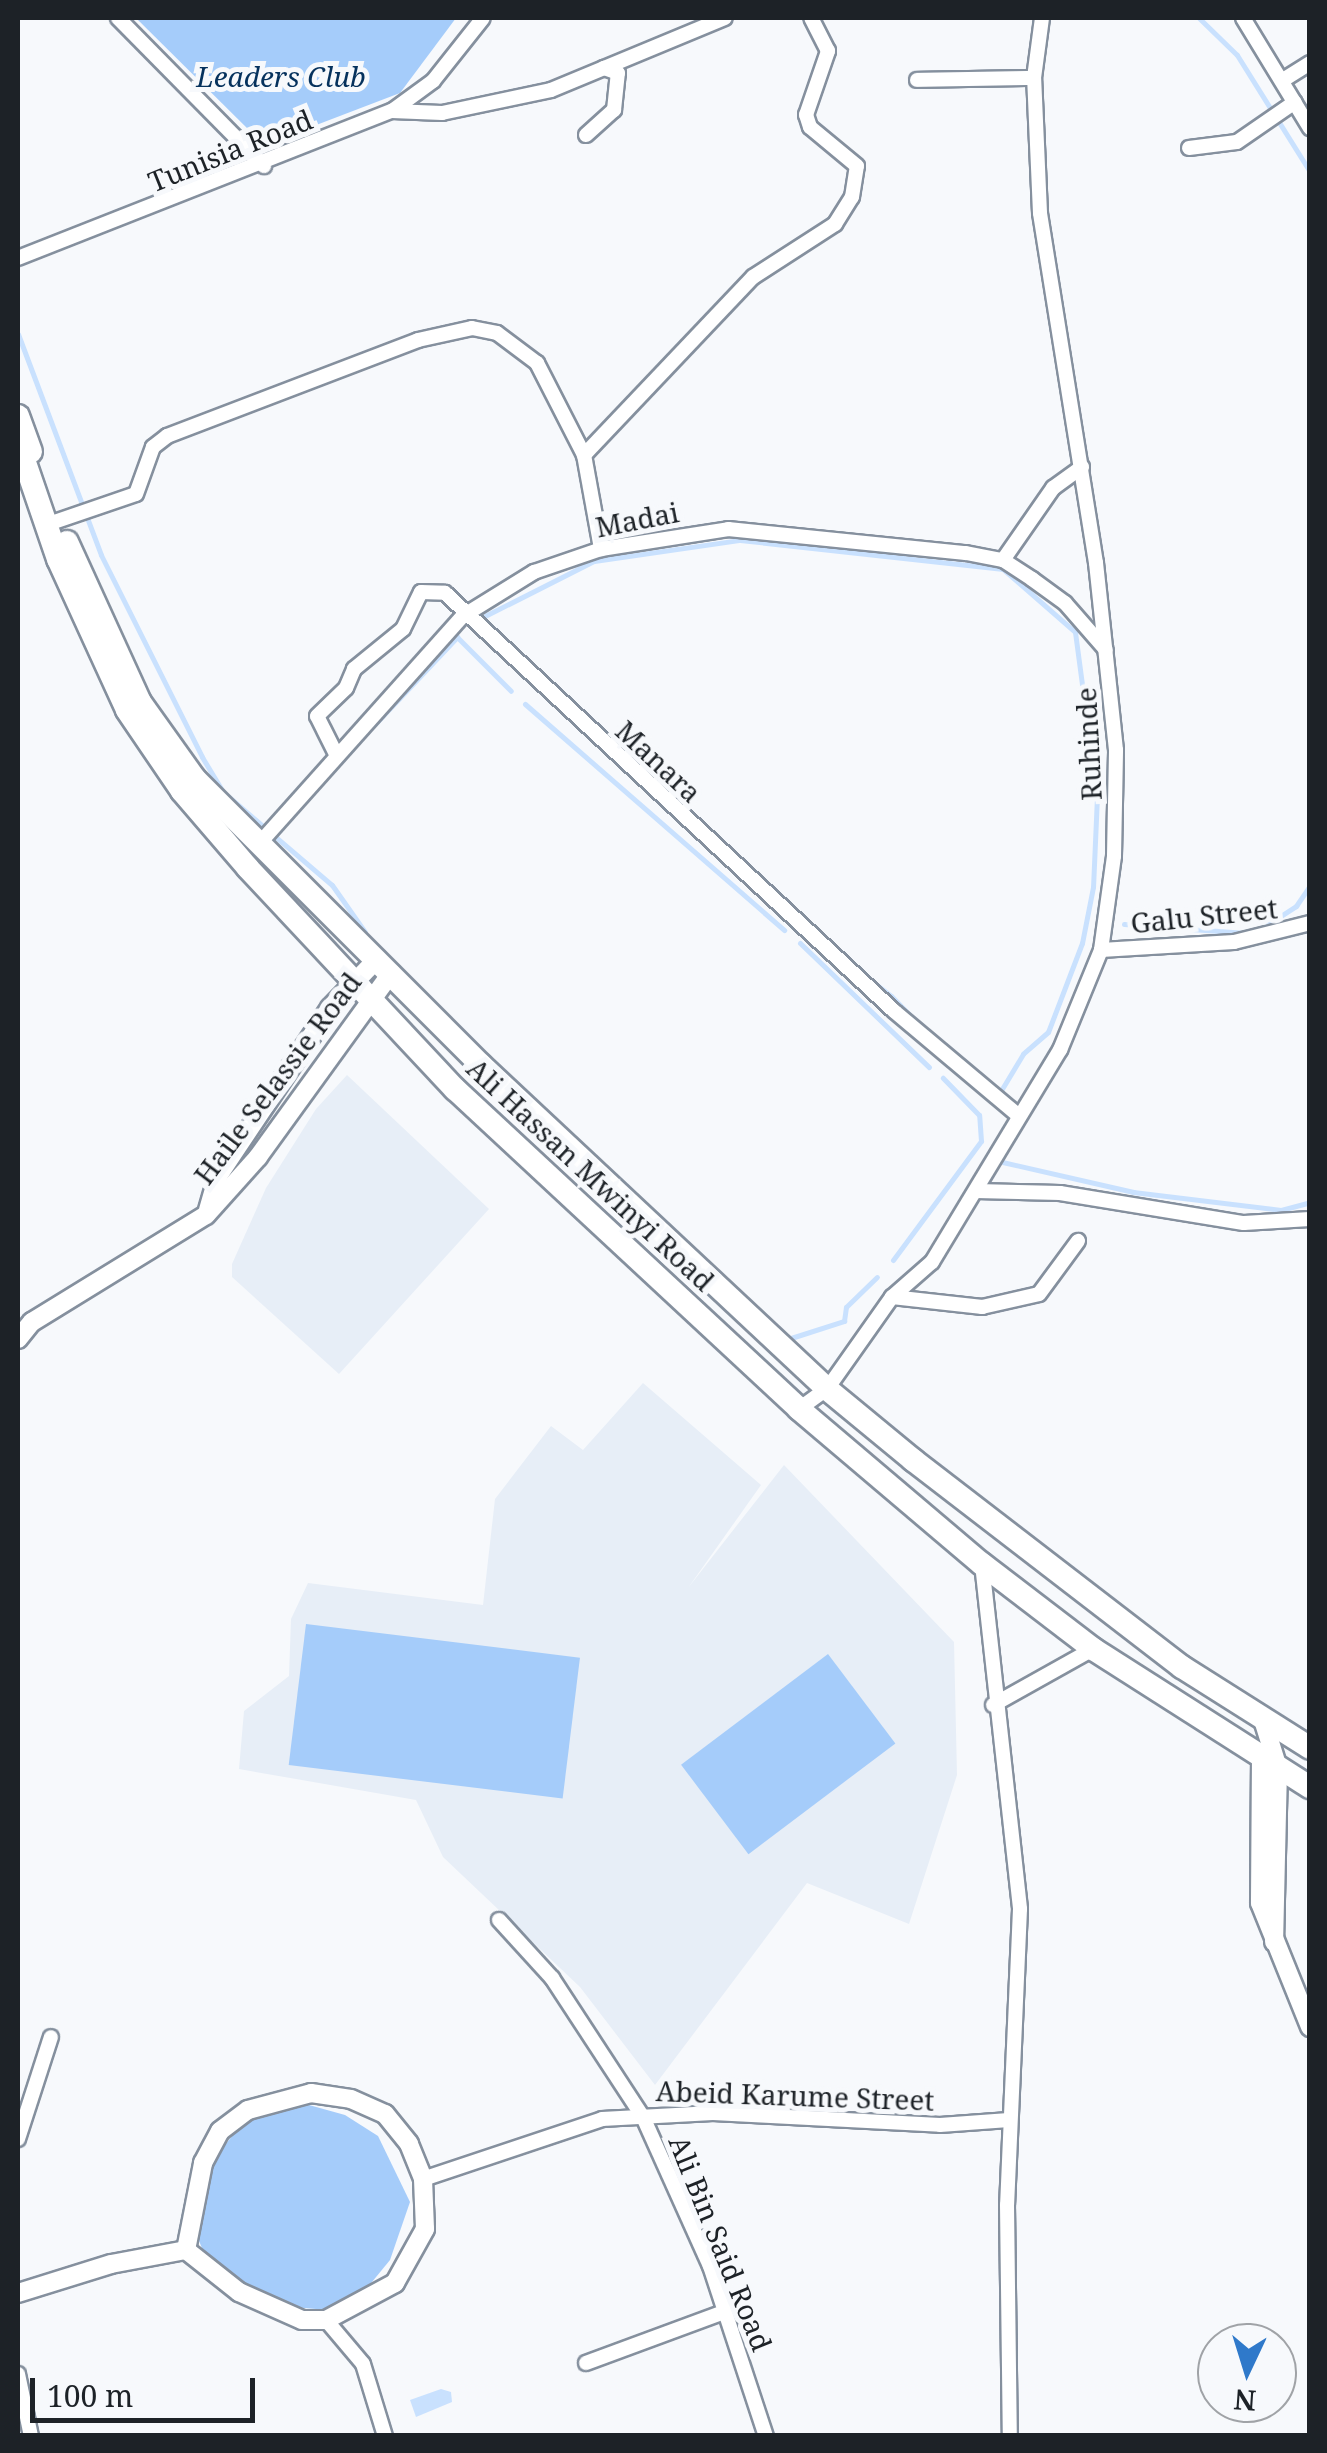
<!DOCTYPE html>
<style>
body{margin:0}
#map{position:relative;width:1327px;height:2453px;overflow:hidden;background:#f7f9fc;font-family:"Noto Serif",serif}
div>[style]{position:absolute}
.built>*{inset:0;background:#e7eef7}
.green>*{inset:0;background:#a5ccfa;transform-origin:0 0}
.water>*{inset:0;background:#c9e1fe}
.stream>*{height:5px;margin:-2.5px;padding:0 2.5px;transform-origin:2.5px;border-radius:2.5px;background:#c9e1fe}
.roads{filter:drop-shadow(2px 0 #85909e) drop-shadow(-2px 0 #85909e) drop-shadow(0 2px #85909e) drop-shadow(0 -2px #85909e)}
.minor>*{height:14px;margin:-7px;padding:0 7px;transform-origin:7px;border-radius:7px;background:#fff}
.tertiary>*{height:18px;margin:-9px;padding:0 9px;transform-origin:9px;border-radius:9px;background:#fff}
.trunk>*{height:22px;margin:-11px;padding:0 11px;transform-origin:11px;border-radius:11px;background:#fff}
span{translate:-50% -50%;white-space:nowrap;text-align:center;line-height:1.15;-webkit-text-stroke:10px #f7f9fc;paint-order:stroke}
.park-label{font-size:28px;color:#06325d;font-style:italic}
.street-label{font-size:28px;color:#1d2227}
.frame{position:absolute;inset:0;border:20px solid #1d2227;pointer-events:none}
.north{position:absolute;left:1197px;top:2323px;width:100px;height:100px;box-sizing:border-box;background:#f7f9fc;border:2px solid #a0a3a7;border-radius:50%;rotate:184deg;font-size:28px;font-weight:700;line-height:40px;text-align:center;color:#1d2227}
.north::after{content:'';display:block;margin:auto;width:35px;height:45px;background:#2f79ca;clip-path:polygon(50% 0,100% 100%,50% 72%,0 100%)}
.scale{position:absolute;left:30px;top:2378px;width:225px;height:45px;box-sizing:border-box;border:5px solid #1d2227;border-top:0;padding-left:12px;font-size:30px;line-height:35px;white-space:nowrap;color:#1d2227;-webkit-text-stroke:8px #f7f9fc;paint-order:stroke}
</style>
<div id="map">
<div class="built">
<i style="clip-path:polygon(347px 1075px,489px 1209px,339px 1374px,232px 1277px,232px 1264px,266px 1188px,316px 1109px)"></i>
<i style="clip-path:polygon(643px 1383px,761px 1485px,688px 1588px,784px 1465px,954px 1642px,957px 1775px,909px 1924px,807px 1883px,655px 2085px,580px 1987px,443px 1857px,416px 1800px,239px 1769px,244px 1711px,289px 1676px,291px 1619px,308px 1583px,483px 1605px,495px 1499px,551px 1426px,583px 1450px)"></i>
</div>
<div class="green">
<i style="clip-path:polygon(136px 18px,456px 18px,400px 93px,264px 145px)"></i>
<i style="left:306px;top:1624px;width:276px;height:142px;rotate:7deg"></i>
<i style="left:828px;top:1654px;width:112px;height:184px;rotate:53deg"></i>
<i style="clip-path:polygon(309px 2105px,345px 2115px,378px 2136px,410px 2202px,390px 2260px,363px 2293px,328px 2310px,292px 2307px,252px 2292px,208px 2262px,196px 2234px,213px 2160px,240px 2126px,271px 2110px)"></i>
</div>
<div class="water">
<i style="clip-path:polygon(441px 2389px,451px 2392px,452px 2402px,416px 2417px,410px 2400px)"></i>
</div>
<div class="stream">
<i style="left:1199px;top:18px;width:53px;rotate:44.2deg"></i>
<i style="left:1237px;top:55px;width:138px;rotate:58deg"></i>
<i style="left:18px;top:334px;width:236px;rotate:69.4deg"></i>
<i style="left:101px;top:555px;width:226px;rotate:63.4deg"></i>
<i style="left:202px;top:757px;width:41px;rotate:59deg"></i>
<i style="left:223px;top:792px;width:143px;rotate:40.5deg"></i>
<i style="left:332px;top:885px;width:57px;rotate:54.9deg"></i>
<i style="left:740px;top:540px;width:265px;rotate:6.3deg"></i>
<i style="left:1003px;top:569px;width:96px;rotate:41.2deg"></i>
<i style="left:1075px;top:632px;width:165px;rotate:82.4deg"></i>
<i style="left:1097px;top:796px;width:91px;rotate:92.5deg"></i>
<i style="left:1093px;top:887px;width:57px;rotate:101.1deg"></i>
<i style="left:1082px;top:943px;width:95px;rotate:110.9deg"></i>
<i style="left:1048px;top:1032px;width:33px;rotate:139deg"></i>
<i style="left:1023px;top:1054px;width:47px;rotate:121deg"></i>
<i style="left:999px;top:1094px;width:27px;rotate:-153deg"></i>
<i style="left:975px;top:1082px;width:120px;rotate:-134.3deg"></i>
<i style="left:891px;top:996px;width:76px;rotate:-141.9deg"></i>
<i style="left:831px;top:949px;width:484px;rotate:-137.3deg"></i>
<i style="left:475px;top:621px;width:133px;rotate:-26.8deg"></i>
<i style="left:594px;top:561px;width:148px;rotate:-8.2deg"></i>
<i style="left:525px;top:704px;width:344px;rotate:41.1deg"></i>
<i style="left:375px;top:724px;width:120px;rotate:-46.7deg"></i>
<i style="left:457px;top:637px;width:76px;rotate:45deg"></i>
<i style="left:1124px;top:924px;width:122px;rotate:4.2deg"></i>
<i style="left:1256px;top:932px;width:48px;rotate:-33deg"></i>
<i style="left:1296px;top:906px;width:25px;rotate:-56deg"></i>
<i style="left:800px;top:943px;width:179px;rotate:43.9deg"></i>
<i style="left:998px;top:1161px;width:139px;rotate:12.9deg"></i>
<i style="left:1133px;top:1192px;width:149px;rotate:6.9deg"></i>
<i style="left:1281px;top:1210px;width:30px;rotate:-15deg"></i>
<i style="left:893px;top:1260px;width:148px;rotate:-53.5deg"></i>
<i style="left:981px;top:1141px;width:26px;rotate:-94deg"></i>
<i style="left:979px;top:1115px;width:52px;rotate:-134.2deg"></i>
<i style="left:791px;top:1338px;width:56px;rotate:-17.8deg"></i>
<i style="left:844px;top:1321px;width:14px;rotate:-82deg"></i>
<i style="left:846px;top:1307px;width:43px;rotate:-44.1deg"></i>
</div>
<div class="roads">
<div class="minor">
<i style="left:118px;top:18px;width:208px;rotate:45.4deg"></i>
<i style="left:1243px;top:18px;width:129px;rotate:58.7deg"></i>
<i style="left:917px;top:80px;width:117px;rotate:-1deg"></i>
<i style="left:1283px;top:80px;width:32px;rotate:-32deg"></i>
<i style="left:392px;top:111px;width:50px;rotate:2.3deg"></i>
<i style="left:442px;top:113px;width:111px;rotate:-11.9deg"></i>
<i style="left:551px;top:90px;width:188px;rotate:-22.5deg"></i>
<i style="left:586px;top:135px;width:38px;rotate:-42deg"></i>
<i style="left:614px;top:110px;width:37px;rotate:-84deg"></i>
<i style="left:618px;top:73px;width:15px;rotate:-160deg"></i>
<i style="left:1189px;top:148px;width:48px;rotate:-7.1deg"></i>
<i style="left:1237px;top:142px;width:70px;rotate:-34.6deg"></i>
<i style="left:18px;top:258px;width:402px;rotate:-21.5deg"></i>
<i style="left:392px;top:111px;width:51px;rotate:-36.2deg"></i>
<i style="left:433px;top:81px;width:80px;rotate:-51.6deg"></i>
<i style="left:584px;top:455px;width:245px;rotate:-46.5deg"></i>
<i style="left:753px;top:277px;width:98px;rotate:-32.9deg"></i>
<i style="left:835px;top:224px;width:32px;rotate:-58deg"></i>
<i style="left:852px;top:197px;width:31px;rotate:-81deg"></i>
<i style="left:857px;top:166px;width:61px;rotate:-140.3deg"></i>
<i style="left:810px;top:127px;width:13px;rotate:-108deg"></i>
<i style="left:806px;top:115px;width:68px;rotate:-71deg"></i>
<i style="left:828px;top:51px;width:37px;rotate:-117deg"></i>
<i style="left:57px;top:521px;width:83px;rotate:-18.9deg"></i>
<i style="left:136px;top:494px;width:50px;rotate:-70.1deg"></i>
<i style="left:153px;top:447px;width:18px;rotate:-38deg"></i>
<i style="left:167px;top:436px;width:269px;rotate:-20.9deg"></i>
<i style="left:418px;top:340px;width:55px;rotate:-12.5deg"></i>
<i style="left:472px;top:328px;width:25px;rotate:11deg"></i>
<i style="left:497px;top:333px;width:50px;rotate:36.9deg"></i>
<i style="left:537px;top:363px;width:103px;rotate:62.9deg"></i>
<i style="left:584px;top:455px;width:96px;rotate:79.7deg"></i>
<i style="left:1003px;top:560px;width:88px;rotate:-55.2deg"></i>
<i style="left:1053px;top:488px;width:36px;rotate:-36deg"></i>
<i style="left:336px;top:754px;width:42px;rotate:-116.6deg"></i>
<i style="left:317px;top:716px;width:40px;rotate:-44deg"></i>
<i style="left:346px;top:688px;width:21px;rotate:-67deg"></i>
<i style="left:354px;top:669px;width:63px;rotate:-39.2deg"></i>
<i style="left:403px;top:629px;width:41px;rotate:-64.1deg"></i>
<i style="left:421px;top:592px;width:24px;rotate:2deg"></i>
<i style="left:445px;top:593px;width:613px;rotate:42.95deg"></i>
<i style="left:894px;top:1011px;width:163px;rotate:40deg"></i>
<i style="left:258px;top:845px;width:307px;rotate:-48.2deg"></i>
<i style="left:463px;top:616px;width:84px;rotate:-31.8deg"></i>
<i style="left:534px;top:572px;width:71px;rotate:-18.9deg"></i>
<i style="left:601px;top:549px;width:129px;rotate:-8.9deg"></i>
<i style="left:728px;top:529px;width:239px;rotate:5.8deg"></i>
<i style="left:966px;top:553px;width:38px;rotate:11deg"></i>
<i style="left:1003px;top:560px;width:35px;rotate:33deg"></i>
<i style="left:1032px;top:579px;width:41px;rotate:36deg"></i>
<i style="left:1065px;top:603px;width:62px;rotate:48.9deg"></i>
<i style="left:1101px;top:950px;width:133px;rotate:-3.4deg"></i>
<i style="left:1234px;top:942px;width:78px;rotate:-14deg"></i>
<i style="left:976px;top:1191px;width:84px;rotate:1.4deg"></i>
<i style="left:1060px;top:1193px;width:186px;rotate:9.3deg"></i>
<i style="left:1244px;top:1223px;width:66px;rotate:-3.5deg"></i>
<i style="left:892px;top:1297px;width:91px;rotate:6.3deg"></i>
<i style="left:982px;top:1307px;width:58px;rotate:-12.8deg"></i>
<i style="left:1039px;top:1294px;width:66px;rotate:-53.7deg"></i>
<i style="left:799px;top:1409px;width:34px;rotate:-36deg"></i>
<i style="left:827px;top:1389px;width:113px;rotate:-54.8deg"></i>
<i style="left:892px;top:1297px;width:53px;rotate:-41.2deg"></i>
<i style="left:932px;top:1262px;width:248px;rotate:-58.9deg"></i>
<i style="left:1060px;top:1050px;width:108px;rotate:-67.7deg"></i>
<i style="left:1101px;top:950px;width:95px;rotate:-82.1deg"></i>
<i style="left:1114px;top:856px;width:106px;rotate:-88.9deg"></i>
<i style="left:1116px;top:750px;width:188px;rotate:-96.1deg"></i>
<i style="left:1096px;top:563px;width:354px;rotate:-99.1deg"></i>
<i style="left:1040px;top:213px;width:135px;rotate:-92.5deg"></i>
<i style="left:1034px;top:78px;width:61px;rotate:-82.4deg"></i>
<i style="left:982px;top:1564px;width:347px;rotate:83.7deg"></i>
<i style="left:1020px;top:1909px;width:296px;rotate:92.5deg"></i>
<i style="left:1007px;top:2205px;width:231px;rotate:89.3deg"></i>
<i style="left:993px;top:1705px;width:115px;rotate:-29.2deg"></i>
<i style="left:499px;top:1920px;width:79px;rotate:47.6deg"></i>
<i style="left:552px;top:1978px;width:166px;rotate:56.8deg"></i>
<i style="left:643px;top:2117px;width:163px;rotate:65.8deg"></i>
<i style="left:710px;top:2266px;width:179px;rotate:71.8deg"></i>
<i style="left:18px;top:2139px;width:107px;rotate:-72.1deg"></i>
<i style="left:423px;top:2179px;width:189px;rotate:-18.5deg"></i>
<i style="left:602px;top:2119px;width:111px;rotate:-3.1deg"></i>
<i style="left:713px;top:2113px;width:227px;rotate:3deg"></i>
<i style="left:940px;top:2125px;width:69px;rotate:-4.1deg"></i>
<i style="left:326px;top:2320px;width:57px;rotate:49.9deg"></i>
<i style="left:363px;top:2364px;width:75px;rotate:73deg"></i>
<i style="left:586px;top:2363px;width:147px;rotate:-20.3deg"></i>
<i style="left:18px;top:2374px;width:63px;rotate:78.2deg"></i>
</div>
<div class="tertiary">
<i style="left:208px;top:1210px;width:35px;rotate:-74deg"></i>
<i style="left:218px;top:1176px;width:202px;rotate:-56.3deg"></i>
<i style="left:330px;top:1008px;width:68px;rotate:-46.2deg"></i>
<i style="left:18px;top:1339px;width:22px;rotate:-51deg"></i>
<i style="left:32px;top:1322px;width:204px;rotate:-31.6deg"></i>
<i style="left:206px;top:1215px;width:78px;rotate:-48.1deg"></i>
<i style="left:258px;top:1157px;width:227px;rotate:-54.1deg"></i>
<i style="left:1264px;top:1723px;width:47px;rotate:72.7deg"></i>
<i style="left:1278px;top:1768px;width:174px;rotate:91.3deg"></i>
<i style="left:1261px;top:1757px;width:146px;rotate:90.4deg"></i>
<i style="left:1260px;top:1903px;width:134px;rotate:68deg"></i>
<i style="left:311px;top:2093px;width:40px;rotate:8.5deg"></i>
<i style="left:351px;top:2099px;width:37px;rotate:24deg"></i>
<i style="left:385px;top:2114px;width:38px;rotate:51deg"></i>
<i style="left:409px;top:2144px;width:38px;rotate:68deg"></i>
<i style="left:423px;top:2179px;width:50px;rotate:87.7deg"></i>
<i style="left:425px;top:2229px;width:62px;rotate:119.1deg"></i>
<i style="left:395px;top:2283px;width:78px;rotate:151.8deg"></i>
<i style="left:326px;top:2320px;width:24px;rotate:180deg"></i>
<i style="left:302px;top:2320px;width:69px;rotate:-156deg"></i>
<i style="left:239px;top:2292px;width:68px;rotate:-141.6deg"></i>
<i style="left:186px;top:2250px;width:89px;rotate:-78.9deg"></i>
<i style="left:203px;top:2163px;width:36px;rotate:-62deg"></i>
<i style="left:220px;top:2131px;width:35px;rotate:-37deg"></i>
<i style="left:248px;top:2110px;width:65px;rotate:-15.1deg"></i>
<i style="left:18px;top:2293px;width:97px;rotate:-17.3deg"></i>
<i style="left:111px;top:2264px;width:76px;rotate:-10.6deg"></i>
</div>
<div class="trunk">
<i style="left:18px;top:416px;width:38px;rotate:70deg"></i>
<i style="left:18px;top:442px;width:124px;rotate:71.1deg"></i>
<i style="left:58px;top:559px;width:166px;rotate:65.4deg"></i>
<i style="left:127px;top:710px;width:98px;rotate:55.8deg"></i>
<i style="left:182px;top:791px;width:101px;rotate:49.4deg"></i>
<i style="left:248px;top:868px;width:303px;rotate:46.9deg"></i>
<i style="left:455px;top:1089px;width:470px;rotate:42.9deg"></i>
<i style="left:799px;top:1409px;width:240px;rotate:40.3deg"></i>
<i style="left:982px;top:1564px;width:140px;rotate:37.4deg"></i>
<i style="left:1093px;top:1649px;width:257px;rotate:32.5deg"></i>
<i style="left:67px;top:542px;width:176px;rotate:65.5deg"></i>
<i style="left:140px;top:702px;width:95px;rotate:54.5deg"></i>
<i style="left:195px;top:779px;width:404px;rotate:45deg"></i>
<i style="left:481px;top:1065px;width:474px;rotate:43.1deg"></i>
<i style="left:827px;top:1389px;width:112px;rotate:39.5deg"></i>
<i style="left:913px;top:1460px;width:339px;rotate:37.6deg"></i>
<i style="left:1182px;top:1667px;width:151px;rotate:32.3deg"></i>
</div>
</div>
<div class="park-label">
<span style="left:281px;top:76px">Leaders Club</span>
</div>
<div class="street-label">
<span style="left:230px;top:150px;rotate:-22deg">Tunisia Road</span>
<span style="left:637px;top:519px;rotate:-11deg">Madai</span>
<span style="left:1088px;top:744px;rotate:-93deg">Ruhinde</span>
<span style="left:659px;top:761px;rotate:43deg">Manara</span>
<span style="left:1204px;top:915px;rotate:-6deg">Galu Street</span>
<span style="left:277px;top:1078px;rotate:-53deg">Haile Selassie Road</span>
<span style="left:591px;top:1174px;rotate:43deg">Ali Hassan Mwinyi Road</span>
<span style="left:795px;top:2095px;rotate:2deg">Abeid Karume Street</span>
<span style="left:721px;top:2243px;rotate:68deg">Ali Bin Said Road</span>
</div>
<div class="frame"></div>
<div class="north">N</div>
<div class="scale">100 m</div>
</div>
